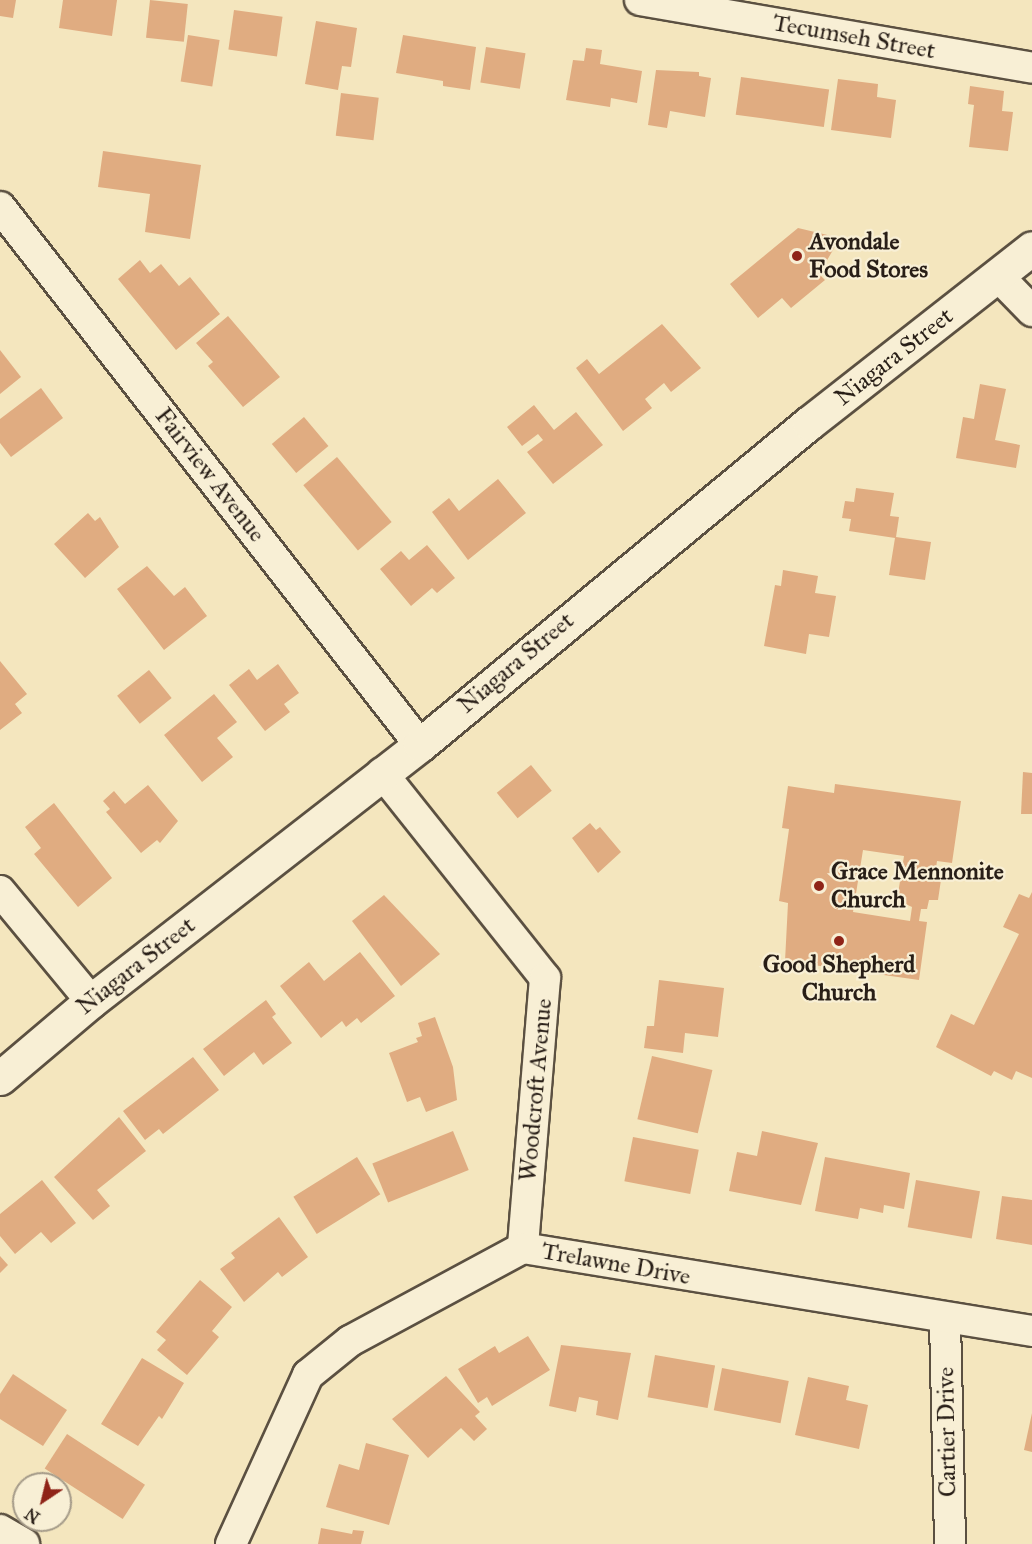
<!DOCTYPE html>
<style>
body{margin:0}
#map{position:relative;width:1032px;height:1544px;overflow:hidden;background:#f4e6be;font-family:"IM FELL Great Primer",serif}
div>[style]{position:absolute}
.building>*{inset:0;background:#e0ac81;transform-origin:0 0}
.roads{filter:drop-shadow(2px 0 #5b5041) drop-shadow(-2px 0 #5b5041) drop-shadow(0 2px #5b5041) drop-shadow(0 -2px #5b5041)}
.street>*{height:30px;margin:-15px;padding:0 15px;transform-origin:15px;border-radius:15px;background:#f8efd5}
.secondary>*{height:33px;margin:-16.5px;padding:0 16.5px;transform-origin:16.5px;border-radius:16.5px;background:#f8efd5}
.dots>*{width:16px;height:16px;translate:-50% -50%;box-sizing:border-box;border:3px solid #f8efd5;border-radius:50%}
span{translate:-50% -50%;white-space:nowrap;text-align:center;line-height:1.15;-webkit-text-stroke:4.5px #f8efd5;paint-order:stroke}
.street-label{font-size:24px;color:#281e17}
.poi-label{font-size:24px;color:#281e17;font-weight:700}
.left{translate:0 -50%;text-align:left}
.north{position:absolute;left:12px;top:1472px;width:60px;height:60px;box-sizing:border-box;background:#f8efd5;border:2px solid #a59b89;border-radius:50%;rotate:215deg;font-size:16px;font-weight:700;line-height:24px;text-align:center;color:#281e17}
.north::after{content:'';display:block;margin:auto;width:21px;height:27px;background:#8f2418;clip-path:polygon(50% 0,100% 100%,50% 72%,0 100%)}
</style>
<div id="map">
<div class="building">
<i style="clip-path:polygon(0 0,16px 0,13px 18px,0 16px)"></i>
<i style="clip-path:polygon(63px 0,117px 0,112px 36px,59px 28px)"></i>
<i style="left:150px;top:0;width:38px;height:38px;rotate:6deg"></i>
<i style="left:234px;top:10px;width:49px;height:40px;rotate:8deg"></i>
<i style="clip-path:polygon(316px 21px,357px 28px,351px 67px,342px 66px,338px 90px,305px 84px)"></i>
<i style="left:188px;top:35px;width:32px;height:47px;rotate:9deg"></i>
<i style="clip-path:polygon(403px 35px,476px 47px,470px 90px,443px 86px,443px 81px,396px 73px)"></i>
<i style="left:486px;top:47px;width:40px;height:36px;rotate:9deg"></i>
<i style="clip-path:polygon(586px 48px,602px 50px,600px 64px,642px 71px,637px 103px,611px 98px,610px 107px,566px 100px,573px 60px,584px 61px)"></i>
<i style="clip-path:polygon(656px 70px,699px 72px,699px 76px,711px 78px,705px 117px,670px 111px,667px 128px,648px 125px)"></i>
<i style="left:741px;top:77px;width:89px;height:38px;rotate:8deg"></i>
<i style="clip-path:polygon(838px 79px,878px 84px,877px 97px,896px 100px,891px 138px,831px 130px)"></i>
<i style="clip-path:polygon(970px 86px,1004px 91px,1002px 111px,1013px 112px,1008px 151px,969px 147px,974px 105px,968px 104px)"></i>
<i style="left:341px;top:93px;width:38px;height:43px;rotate:7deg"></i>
<i style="clip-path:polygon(103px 151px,201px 165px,190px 239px,145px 232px,150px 194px,98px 187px)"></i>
<i style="clip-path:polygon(798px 228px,840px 238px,819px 274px,825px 280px,791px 308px,782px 298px,758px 318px,730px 284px)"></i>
<i style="clip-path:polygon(140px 260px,150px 273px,161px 264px,179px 286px,190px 277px,220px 314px,176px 350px,118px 279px)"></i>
<i style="clip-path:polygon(228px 316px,280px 377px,243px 407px,208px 366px,213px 362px,196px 343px)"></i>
<i style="clip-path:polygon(662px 324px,701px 368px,671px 392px,664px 383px,645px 399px,652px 408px,623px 431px,576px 368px,587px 359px,599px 374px)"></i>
<i style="clip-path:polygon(0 350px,21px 377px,0 394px)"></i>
<i style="clip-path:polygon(980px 384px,1006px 389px,995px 440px,1020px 445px,1016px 468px,956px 458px,963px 417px,974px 419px)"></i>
<i style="clip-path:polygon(41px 388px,63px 418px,11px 457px,0 443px,0 419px)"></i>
<i style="clip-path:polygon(534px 405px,554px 430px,576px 412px,603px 445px,553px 484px,527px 452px,543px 440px,538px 434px,522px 446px,507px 427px)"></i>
<i style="left:304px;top:417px;width:38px;height:42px;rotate:50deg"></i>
<i style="left:337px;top:457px;width:85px;height:44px;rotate:50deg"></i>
<i style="clip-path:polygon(498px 479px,526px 513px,468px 560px,432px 512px,449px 498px,459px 511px)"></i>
<i style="clip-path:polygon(856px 488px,894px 493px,890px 516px,899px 517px,896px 537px,931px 542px,925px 580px,889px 575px,895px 538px,849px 531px,851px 519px,842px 518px,845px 501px,854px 502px)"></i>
<i style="clip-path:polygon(88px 513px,95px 521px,100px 517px,119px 547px,85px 578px,54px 544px)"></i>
<i style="clip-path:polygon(427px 545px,455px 578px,437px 593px,432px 588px,411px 606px,380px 569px,401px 551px,409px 560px)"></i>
<i style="clip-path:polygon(147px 566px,174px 596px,185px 587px,207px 616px,164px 650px,117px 589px)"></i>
<i style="clip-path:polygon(783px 570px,818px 576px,815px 593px,836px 596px,829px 637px,809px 634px,806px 654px,764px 646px,775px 585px,781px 586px)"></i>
<i style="clip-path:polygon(0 661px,27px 694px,15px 704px,22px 713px,0 730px)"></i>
<i style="clip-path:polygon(278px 664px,299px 693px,284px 704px,290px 712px,265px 731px,229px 685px,249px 669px,257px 680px)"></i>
<i style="left:149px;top:670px;width:36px;height:41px;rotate:51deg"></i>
<i style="clip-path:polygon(214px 694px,237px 722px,217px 738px,233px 757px,202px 782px,164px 735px)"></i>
<i style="left:531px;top:765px;width:33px;height:44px;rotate:51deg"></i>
<i style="clip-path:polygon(1023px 772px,1032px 773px,1032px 814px,1021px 814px)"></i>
<i style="clip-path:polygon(evenodd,835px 784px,961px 801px,952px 863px,937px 861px,936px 868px,942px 873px,938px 900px,929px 900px,927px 909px,921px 909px,919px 921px,927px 922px,919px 980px,785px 961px,788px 903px,779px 901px,789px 829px,782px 828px,788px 786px,834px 793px,835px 784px,863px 850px,904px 856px,897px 900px,912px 907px,910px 921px,853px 912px,863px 850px)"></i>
<i style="clip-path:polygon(148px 785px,178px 821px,160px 843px,157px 840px,141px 853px,106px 812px,110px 809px,103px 801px,114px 791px,125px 804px)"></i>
<i style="clip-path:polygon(54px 803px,112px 878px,78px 907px,34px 854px,41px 848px,25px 827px)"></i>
<i style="clip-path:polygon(590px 823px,596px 830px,600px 827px,621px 852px,598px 873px,572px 838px)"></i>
<i style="clip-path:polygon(1032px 892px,1032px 1078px,1016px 1071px,1012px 1080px,994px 1071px,991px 1076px,936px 1047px,951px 1014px,974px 1025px,1019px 934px,1003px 927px,1019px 894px,1029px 898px)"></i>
<i style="clip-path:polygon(384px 895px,440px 954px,401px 986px,352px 921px)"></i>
<i style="clip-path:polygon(360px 952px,395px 996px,361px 1023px,357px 1018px,346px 1027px,342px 1021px,321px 1038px,280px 986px,309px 962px,324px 981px)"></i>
<i style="clip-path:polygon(659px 980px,724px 988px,718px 1037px,685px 1033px,683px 1053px,644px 1048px,647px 1026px,654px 1026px)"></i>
<i style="clip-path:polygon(266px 1000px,276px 1014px,272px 1017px,292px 1043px,263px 1065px,254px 1052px,224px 1076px,203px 1049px)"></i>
<i style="clip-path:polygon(435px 1017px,453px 1067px,457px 1100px,426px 1112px,420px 1097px,407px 1102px,389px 1053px,418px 1042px,416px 1038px,422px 1036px,418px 1023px)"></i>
<i style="left:652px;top:1056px;width:62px;height:65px;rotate:13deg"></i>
<i style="clip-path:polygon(193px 1057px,219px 1090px,163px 1134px,159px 1129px,145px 1140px,123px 1111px)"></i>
<i style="clip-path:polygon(119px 1117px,146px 1151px,97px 1190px,110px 1206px,93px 1220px,54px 1177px)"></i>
<i style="left:453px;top:1131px;width:42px;height:87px;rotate:68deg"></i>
<i style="clip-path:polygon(762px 1131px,818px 1143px,801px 1205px,729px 1191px,737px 1152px,757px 1156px)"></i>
<i style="left:633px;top:1137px;width:67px;height:45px;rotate:11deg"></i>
<i style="left:357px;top:1157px;width:44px;height:75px;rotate:58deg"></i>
<i style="clip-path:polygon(825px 1157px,910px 1173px,904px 1209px,884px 1205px,883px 1213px,860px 1208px,858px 1219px,815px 1211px)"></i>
<i style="clip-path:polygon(42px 1180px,76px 1223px,51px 1243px,41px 1232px,15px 1254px,0 1236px,0 1214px)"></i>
<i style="left:916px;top:1180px;width:65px;height:48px;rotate:10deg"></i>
<i style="clip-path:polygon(1002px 1196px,1032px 1200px,1032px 1245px,996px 1239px)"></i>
<i style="clip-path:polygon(279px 1217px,308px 1257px,282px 1277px,278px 1272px,244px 1302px,220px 1269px,235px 1258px,231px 1253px)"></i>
<i style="clip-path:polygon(0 1256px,8px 1265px,0 1273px)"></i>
<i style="clip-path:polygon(200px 1280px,232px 1307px,212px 1331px,219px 1337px,187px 1375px,157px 1350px,166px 1340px,156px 1332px)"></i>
<i style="clip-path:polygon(528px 1336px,550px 1370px,492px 1406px,487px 1397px,478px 1403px,458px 1369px,495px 1346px,499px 1353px)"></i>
<i style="clip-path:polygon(561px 1345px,631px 1353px,618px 1420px,596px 1415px,598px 1401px,579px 1397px,576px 1412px,549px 1406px)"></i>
<i style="left:655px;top:1355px;width:61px;height:43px;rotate:10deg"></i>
<i style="clip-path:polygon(142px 1358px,184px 1383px,162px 1419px,159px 1416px,138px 1446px,101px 1424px)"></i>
<i style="left:722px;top:1368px;width:68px;height:43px;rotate:11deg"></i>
<i style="clip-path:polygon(13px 1374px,67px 1410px,43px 1446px,0 1419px,0 1394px)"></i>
<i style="clip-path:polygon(446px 1376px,480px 1412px,475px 1416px,487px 1429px,474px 1441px,461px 1428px,428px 1458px,392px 1419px)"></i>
<i style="clip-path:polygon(808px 1377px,849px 1386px,846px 1400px,868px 1405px,859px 1449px,795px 1435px)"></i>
<i style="clip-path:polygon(1032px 1413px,1032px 1452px,1024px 1450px)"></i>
<i style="left:67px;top:1434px;width:93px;height:41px;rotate:33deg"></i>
<i style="clip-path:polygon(366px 1443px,409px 1455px,389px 1525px,326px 1507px,339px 1464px,359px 1470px)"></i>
<i style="clip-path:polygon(321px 1528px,352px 1534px,353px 1530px,364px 1531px,361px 1544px,318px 1544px)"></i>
</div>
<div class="roads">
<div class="street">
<i style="left:640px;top:0;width:398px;rotate:9.8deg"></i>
<i style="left:0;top:207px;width:683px;rotate:52.02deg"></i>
<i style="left:998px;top:276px;width:49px;rotate:45.8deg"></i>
<i style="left:382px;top:773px;width:262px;rotate:51.5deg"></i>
<i style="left:545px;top:978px;width:271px;rotate:94.7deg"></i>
<i style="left:0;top:891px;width:143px;rotate:50.4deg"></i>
<i style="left:945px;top:1320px;width:224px;rotate:88.7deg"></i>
<i style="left:0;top:1530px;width:28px;rotate:30deg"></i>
<i style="left:231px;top:1544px;width:186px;rotate:-65.5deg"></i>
<i style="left:308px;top:1375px;width:54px;rotate:-39deg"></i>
<i style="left:350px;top:1341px;width:196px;rotate:-28.3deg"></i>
<i style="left:523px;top:1248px;width:516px;rotate:9.26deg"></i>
</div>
<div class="secondary">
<i style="left:0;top:1078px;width:119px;rotate:-40.2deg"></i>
<i style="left:91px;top:1001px;width:417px;rotate:-37.9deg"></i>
<i style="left:420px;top:745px;width:505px;rotate:-39.62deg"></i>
<i style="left:809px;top:423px;width:283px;rotate:-38.1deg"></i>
</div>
</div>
<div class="dots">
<i style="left:797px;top:256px;background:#8f2418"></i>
<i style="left:819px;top:886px;background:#8f2418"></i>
<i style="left:839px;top:941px;background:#8f2418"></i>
</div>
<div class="street-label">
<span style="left:854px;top:37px;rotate:10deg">Tecumseh Street</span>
<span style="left:894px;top:357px;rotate:-38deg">Niagara Street</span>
<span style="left:210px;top:475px;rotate:52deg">Fairview Avenue</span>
<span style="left:516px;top:663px;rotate:-40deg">Niagara Street</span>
<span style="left:136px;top:966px;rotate:-38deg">Niagara Street</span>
<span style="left:536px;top:1090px;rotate:-85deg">Woodcroft Avenue</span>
<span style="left:616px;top:1264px;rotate:10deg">Trelawne Drive</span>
<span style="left:947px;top:1432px;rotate:-91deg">Cartier Drive</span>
</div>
<div class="poi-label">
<span class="left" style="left:809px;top:256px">Avondale<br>Food Stores</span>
<span class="left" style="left:831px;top:886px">Grace Mennonite<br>Church</span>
<span style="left:839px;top:979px">Good Shepherd<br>Church</span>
</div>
<div class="north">N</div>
</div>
